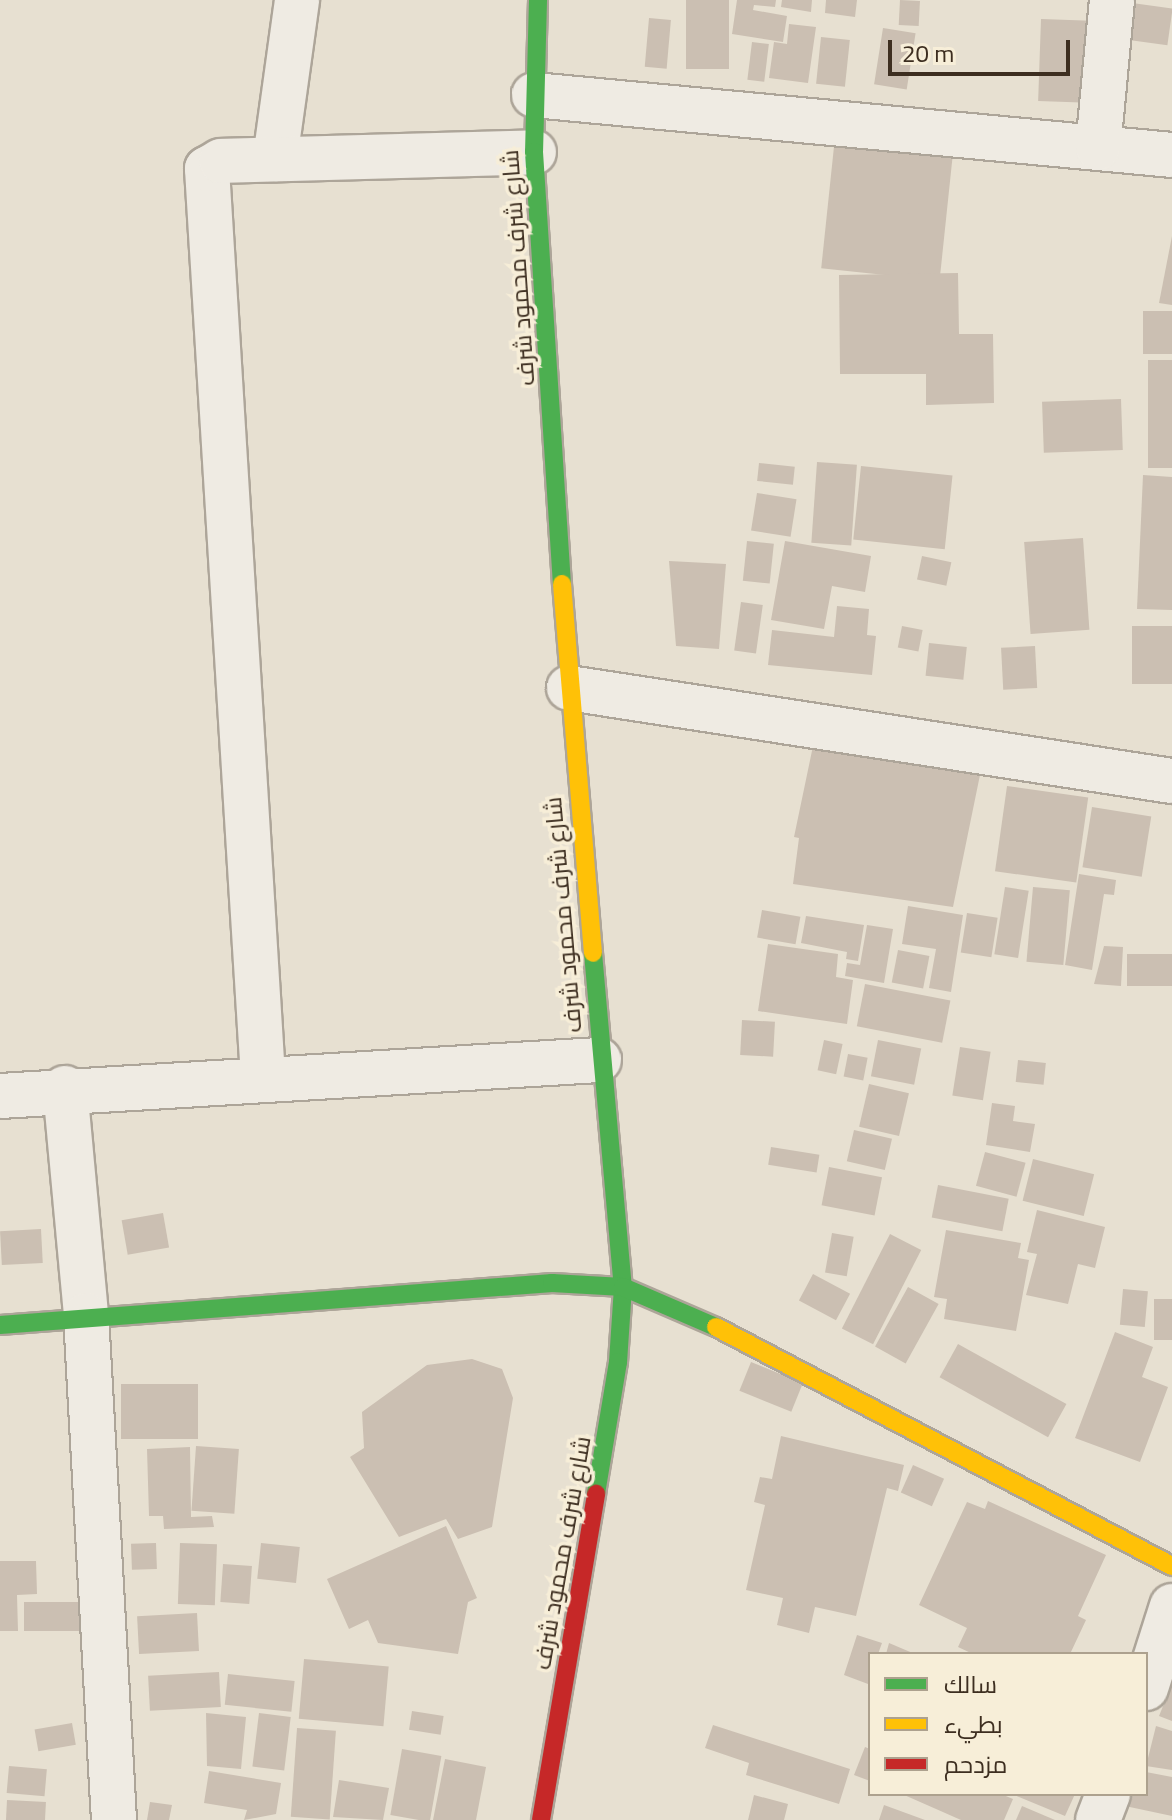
<!DOCTYPE html>
<meta charset="utf-8">
<style>
body{margin:0}
#map{position:relative;width:1172px;height:1820px;overflow:hidden;background:#e7e0d1;font-family:Georgia,Cairo,serif}
div>[style]{position:absolute}
.building>*{inset:0;background:#cbbfb2;transform-origin:0 0}
.roads{filter:drop-shadow(2px 0 #ada599) drop-shadow(-2px 0 #ada599) drop-shadow(0 2px #ada599) drop-shadow(0 -2px #ada599)}
.street>*{height:44px;margin:-22px;padding:0 22px;transform-origin:22px;border-radius:22px;background:#efebe3}
.fast>*{height:18px;margin:-9px;padding:0 9px;transform-origin:9px;border-radius:9px;background:#4caf50}
.slow>*{height:18px;margin:-9px;padding:0 9px;transform-origin:9px;border-radius:9px;background:#ffc107}
.jam>*{height:18px;margin:-9px;padding:0 9px;transform-origin:9px;border-radius:9px;background:#c62828}
span{translate:-50% -50%;white-space:nowrap;text-align:center;line-height:1.15;-webkit-text-stroke:7px #f7eed8;paint-order:stroke}
.street-label{font-size:24px;color:#3d2e20}
.legend{position:absolute;left:868px;top:1652px;width:280px;height:144px;box-sizing:border-box;background:#f7eed8;border:2px solid #ada18e;margin:0;padding:10px 14px;list-style:none;font-size:24px;color:#3d2e20}
.legend li{display:flex;align-items:center;gap:16px;height:40px}
.legend b{width:40px;border:2px solid #ada18e}
.scale{position:absolute;left:888px;top:40px;width:182px;height:36px;box-sizing:border-box;border:4px solid #3d2e20;border-top:0;padding-left:10px;font-size:24px;line-height:28px;white-space:nowrap;color:#3d2e20;-webkit-text-stroke:6px #f7eed8;paint-order:stroke}
</style>
<div id="map">
<div class="building">
<i style="left:686px;top:0;width:43px;height:69px"></i>
<i style="clip-path:polygon(737px 0,776px 0,775px 7px,754px 5px,753px 10px,787px 16px,783px 42px,732px 34px)"></i>
<i style="clip-path:polygon(782px 0,812px 0,811px 12px,781px 7px)"></i>
<i style="clip-path:polygon(826px 0,857px 0,855px 17px,825px 13px)"></i>
<i style="left:900px;top:0;width:20px;height:25px;rotate:3deg"></i>
<i style="left:1125px;top:2px;width:48px;height:37px;rotate:8deg"></i>
<i style="left:649px;top:18px;width:22px;height:49px;rotate:5deg"></i>
<i style="left:1041px;top:19px;width:57px;height:82px;rotate:2deg"></i>
<i style="clip-path:polygon(789px 24px,816px 27px,808px 83px,769px 78px,774px 42px,787px 44px)"></i>
<i style="left:883px;top:28px;width:33px;height:57px;rotate:9deg"></i>
<i style="left:821px;top:37px;width:29px;height:47px;rotate:6deg"></i>
<i style="left:752px;top:42px;width:17px;height:38px;rotate:7deg"></i>
<i style="left:835px;top:137px;width:119px;height:132px;rotate:6deg"></i>
<i style="clip-path:polygon(1172px 236px,1172px 305px,1159px 303px)"></i>
<i style="clip-path:polygon(958px 273px,959px 334px,993px 334px,994px 403px,926px 405px,926px 374px,840px 374px,839px 275px)"></i>
<i style="left:1172px;top:311px;width:43px;height:29px;rotate:90deg"></i>
<i style="left:1148px;top:360px;width:24px;height:108px"></i>
<i style="left:1121px;top:399px;width:51px;height:79px;rotate:88deg"></i>
<i style="left:817px;top:462px;width:40px;height:81px;rotate:4deg"></i>
<i style="left:759px;top:463px;width:36px;height:18px;rotate:6deg"></i>
<i style="left:861px;top:466px;width:92px;height:74px;rotate:6deg"></i>
<i style="clip-path:polygon(1143px 475px,1172px 477px,1172px 610px,1137px 609px)"></i>
<i style="left:757px;top:493px;width:40px;height:38px;rotate:9deg"></i>
<i style="left:1083px;top:538px;width:92px;height:59px;rotate:86deg"></i>
<i style="left:747px;top:541px;width:27px;height:40px;rotate:6deg"></i>
<i style="clip-path:polygon(785px 541px,871px 556px,865px 592px,832px 586px,824px 629px,771px 620px)"></i>
<i style="left:922px;top:556px;width:30px;height:24px;rotate:12deg"></i>
<i style="clip-path:polygon(669px 561px,726px 564px,719px 649px,676px 646px)"></i>
<i style="left:741px;top:602px;width:22px;height:49px;rotate:8deg"></i>
<i style="clip-path:polygon(837px 606px,869px 609px,867px 635px,876px 636px,872px 675px,768px 665px,772px 630px,834px 637px)"></i>
<i style="left:902px;top:626px;width:21px;height:22px;rotate:11deg"></i>
<i style="left:1132px;top:626px;width:40px;height:58px"></i>
<i style="left:929px;top:643px;width:38px;height:33px;rotate:6deg"></i>
<i style="left:1035px;top:646px;width:42px;height:34px;rotate:87deg"></i>
<i style="clip-path:polygon(813px 746px,981px 770px,953px 907px,793px 884px,799px 838px,794px 837px)"></i>
<i style="left:1007px;top:786px;width:82px;height:86px;rotate:8deg"></i>
<i style="left:1092px;top:807px;width:60px;height:61px;rotate:9deg"></i>
<i style="clip-path:polygon(1079px 874px,1116px 880px,1114px 895px,1104px 894px,1092px 970px,1065px 965px)"></i>
<i style="left:1005px;top:887px;width:24px;height:68px;rotate:9deg"></i>
<i style="left:1033px;top:887px;width:37px;height:75px;rotate:5deg"></i>
<i style="clip-path:polygon(908px 906px,963px 915px,951px 992px,929px 988px,936px 949px,902px 944px)"></i>
<i style="left:762px;top:910px;width:39px;height:28px;rotate:10deg"></i>
<i style="left:967px;top:913px;width:31px;height:40px;rotate:9deg"></i>
<i style="clip-path:polygon(806px 916px,864px 925px,858px 961px,846px 959px,847px 952px,801px 943px)"></i>
<i style="clip-path:polygon(867px 925px,893px 929px,884px 983px,845px 976px,847px 963px,860px 965px)"></i>
<i style="clip-path:polygon(768px 944px,838px 954px,836px 977px,853px 980px,847px 1024px,758px 1011px)"></i>
<i style="clip-path:polygon(1104px 946px,1123px 947px,1121px 986px,1094px 984px)"></i>
<i style="left:898px;top:950px;width:32px;height:33px;rotate:11deg"></i>
<i style="left:1127px;top:954px;width:45px;height:32px"></i>
<i style="left:865px;top:984px;width:87px;height:43px;rotate:11deg"></i>
<i style="left:742px;top:1020px;width:33px;height:35px;rotate:3deg"></i>
<i style="left:824px;top:1040px;width:19px;height:31px;rotate:12deg"></i>
<i style="left:878px;top:1040px;width:44px;height:37px;rotate:11deg"></i>
<i style="left:960px;top:1047px;width:31px;height:49px;rotate:9deg"></i>
<i style="left:848px;top:1054px;width:20px;height:23px;rotate:11deg"></i>
<i style="left:1018px;top:1060px;width:28px;height:22px;rotate:6deg"></i>
<i style="left:869px;top:1084px;width:41px;height:44px;rotate:13deg"></i>
<i style="clip-path:polygon(992px 1103px,1015px 1106px,1013px 1121px,1035px 1124px,1030px 1152px,986px 1145px)"></i>
<i style="left:854px;top:1130px;width:39px;height:32px;rotate:13deg"></i>
<i style="left:771px;top:1147px;width:49px;height:18px;rotate:9deg"></i>
<i style="left:985px;top:1152px;width:42px;height:35px;rotate:15deg"></i>
<i style="left:1033px;top:1159px;width:63px;height:43px;rotate:14deg"></i>
<i style="left:829px;top:1167px;width:54px;height:39px;rotate:11deg"></i>
<i style="left:938px;top:1185px;width:72px;height:33px;rotate:11deg"></i>
<i style="clip-path:polygon(1037px 1210px,1105px 1227px,1095px 1268px,1078px 1264px,1068px 1304px,1026px 1295px,1037px 1254px,1027px 1252px)"></i>
<i style="left:163px;top:1213px;width:35px;height:42px;rotate:80deg"></i>
<i style="left:41px;top:1229px;width:34px;height:41px;rotate:87deg"></i>
<i style="clip-path:polygon(946px 1230px,1021px 1243px,1018px 1258px,1029px 1260px,1016px 1331px,944px 1319px,947px 1299px,934px 1297px)"></i>
<i style="left:832px;top:1233px;width:22px;height:40px;rotate:10deg"></i>
<i style="left:890px;top:1234px;width:35px;height:106px;rotate:27deg"></i>
<i style="left:813px;top:1274px;width:42px;height:30px;rotate:28deg"></i>
<i style="left:908px;top:1287px;width:35px;height:68px;rotate:29deg"></i>
<i style="left:1123px;top:1289px;width:25px;height:36px;rotate:5deg"></i>
<i style="left:1154px;top:1299px;width:18px;height:41px"></i>
<i style="clip-path:polygon(1115px 1332px,1153px 1347px,1142px 1377px,1168px 1387px,1140px 1462px,1075px 1438px)"></i>
<i style="left:958px;top:1344px;width:124px;height:38px;rotate:29deg"></i>
<i style="clip-path:polygon(472px 1359px,502px 1369px,513px 1398px,492px 1527px,458px 1539px,446px 1519px,399px 1537px,350px 1457px,364px 1448px,362px 1412px,427px 1365px)"></i>
<i style="left:751px;top:1362px;width:56px;height:31px;rotate:22deg"></i>
<i style="left:121px;top:1384px;width:77px;height:55px"></i>
<i style="clip-path:polygon(781px 1436px,904px 1465px,898px 1491px,887px 1488px,856px 1616px,815px 1607px,809px 1633px,777px 1625px,783px 1598px,746px 1590px,765px 1505px,754px 1502px,760px 1477px,772px 1479px)"></i>
<i style="left:196px;top:1446px;width:43px;height:65px;rotate:4deg"></i>
<i style="clip-path:polygon(190px 1447px,191px 1517px,212px 1516px,214px 1527px,164px 1529px,163px 1516px,149px 1516px,147px 1449px)"></i>
<i style="left:913px;top:1465px;width:34px;height:30px;rotate:24deg"></i>
<i style="clip-path:polygon(988px 1501px,1106px 1555px,1078px 1616px,1086px 1620px,1070px 1654px,973px 1654px,958px 1647px,967px 1628px,919px 1605px,967px 1502px,985px 1509px)"></i>
<i style="clip-path:polygon(446px 1526px,477px 1598px,468px 1602px,458px 1654px,378px 1643px,368px 1620px,349px 1629px,327px 1579px)"></i>
<i style="left:156px;top:1543px;width:26px;height:25px;rotate:88deg"></i>
<i style="left:180px;top:1543px;width:37px;height:61px;rotate:2deg"></i>
<i style="left:261px;top:1543px;width:39px;height:36px;rotate:6deg"></i>
<i style="clip-path:polygon(0 1561px,36px 1561px,37px 1594px,17px 1595px,18px 1631px,0 1631px)"></i>
<i style="left:223px;top:1564px;width:29px;height:38px;rotate:4deg"></i>
<i style="left:80px;top:1602px;width:29px;height:56px;rotate:90deg"></i>
<i style="left:197px;top:1613px;width:38px;height:60px;rotate:87deg"></i>
<i style="clip-path:polygon(857px 1635px,882px 1643px,878px 1654px,870px 1654px,868px 1684px,844px 1675px)"></i>
<i style="clip-path:polygon(889px 1643px,915px 1654px,886px 1654px)"></i>
<i style="left:304px;top:1659px;width:85px;height:60px;rotate:5deg"></i>
<i style="left:219px;top:1672px;width:35px;height:71px;rotate:87deg"></i>
<i style="left:228px;top:1674px;width:67px;height:31px;rotate:6deg"></i>
<i style="clip-path:polygon(1172px 1684px,1172px 1721px,1159px 1716px)"></i>
<i style="left:412px;top:1711px;width:32px;height:19px;rotate:9deg"></i>
<i style="clip-path:polygon(206px 1713px,246px 1717px,241px 1769px,207px 1766px)"></i>
<i style="left:259px;top:1713px;width:32px;height:54px;rotate:7deg"></i>
<i style="left:72px;top:1723px;width:22px;height:38px;rotate:80deg"></i>
<i style="clip-path:polygon(713px 1725px,850px 1769px,839px 1804px,746px 1775px,749px 1763px,705px 1748px)"></i>
<i style="clip-path:polygon(1156px 1726px,1172px 1731px,1172px 1770px,1146px 1766px)"></i>
<i style="left:297px;top:1728px;width:39px;height:89px;rotate:4deg"></i>
<i style="clip-path:polygon(865px 1747px,870px 1749px,870px 1781px,854px 1775px)"></i>
<i style="left:402px;top:1749px;width:40px;height:67px;rotate:10deg"></i>
<i style="clip-path:polygon(445px 1759px,486px 1767px,476px 1820px,433px 1820px)"></i>
<i style="left:9px;top:1766px;width:38px;height:27px;rotate:5deg"></i>
<i style="clip-path:polygon(209px 1771px,281px 1783px,276px 1814px,244px 1820px,247px 1810px,204px 1803px)"></i>
<i style="clip-path:polygon(1146px 1772px,1172px 1777px,1172px 1816px,1125px 1806px,1129px 1794px,1146px 1794px)"></i>
<i style="clip-path:polygon(339px 1780px,389px 1788px,383px 1820px,333px 1817px)"></i>
<i style="clip-path:polygon(902px 1794px,1001px 1794px,1013px 1799px,1004px 1820px,961px 1820px)"></i>
<i style="clip-path:polygon(1012px 1794px,1075px 1794px,1065px 1816px)"></i>
<i style="clip-path:polygon(754px 1795px,788px 1804px,784px 1820px,748px 1820px)"></i>
<i style="left:7px;top:1800px;width:39px;height:20px;rotate:3deg"></i>
<i style="clip-path:polygon(150px 1802px,172px 1805px,169px 1820px,147px 1820px)"></i>
<i style="clip-path:polygon(884px 1805px,925px 1820px,879px 1820px)"></i>
<i style="clip-path:polygon(1022px 1806px,1055px 1820px,1016px 1820px)"></i>
</div>
<div class="roads">
<div class="street">
<i style="left:534px;top:95px;width:641px;rotate:5.37deg"></i>
<i style="left:1098px;top:148px;width:149px;rotate:-84.6deg"></i>
<i style="left:275px;top:159px;width:161px;rotate:-82.1deg"></i>
<i style="left:569px;top:688px;width:610px;rotate:8.77deg"></i>
<i style="left:263px;top:1077px;width:910px;rotate:-93.53deg"></i>
<i style="left:207px;top:169px;width:16px;rotate:-30deg"></i>
<i style="left:221px;top:161px;width:313px;rotate:-1.6deg"></i>
<i style="left:65px;top:1088px;width:228px;rotate:84.7deg"></i>
<i style="left:86px;top:1315px;width:506px;rotate:86.83deg"></i>
<i style="left:0;top:1096px;width:600px;rotate:-3.44deg"></i>
<i style="left:1146px;top:1688px;width:86px;rotate:-72.4deg"></i>
<i style="left:1098px;top:1820px;width:28px;rotate:-69deg"></i>
</div>
<div class="fast">
<i style="left:538px;top:0;width:152px;rotate:91.5deg"></i>
<i style="left:534px;top:152px;width:433px;rotate:86.3deg"></i>
<i style="left:593px;top:953px;width:335px;rotate:84.9deg"></i>
<i style="left:623px;top:1287px;width:75px;rotate:93.8deg"></i>
<i style="left:618px;top:1362px;width:134px;rotate:99.5deg"></i>
<i style="left:0;top:1325px;width:554px;rotate:-4.35deg"></i>
<i style="left:552px;top:1283px;width:71px;rotate:3.2deg"></i>
<i style="left:623px;top:1287px;width:101px;rotate:23.3deg"></i>
</div>
<div class="slow">
<i style="left:562px;top:584px;width:370px;rotate:85.2deg"></i>
<i style="left:716px;top:1327px;width:515px;rotate:27.66deg"></i>
</div>
<div class="jam">
<i style="left:541px;top:1820px;width:331px;rotate:-80.4deg"></i>
</div>
</div>
<div class="street-label">
<span style="left:518px;top:268px;rotate:-94deg">شارع شرف محمود شرف</span>
<span style="left:563px;top:915px;rotate:-95deg">شارع شرف محمود شرف</span>
<span style="left:562px;top:1553px;rotate:-80deg">شارع شرف محمود شرف</span>
</div>
<ul class="legend">
<li><b style="height:10px;background:#4caf50"></b>سالك</li>
<li><b style="height:10px;background:#ffc107"></b>بطيء</li>
<li><b style="height:10px;background:#c62828"></b>مزدحم</li>
</ul>
<div class="scale">20 m</div>
</div>
